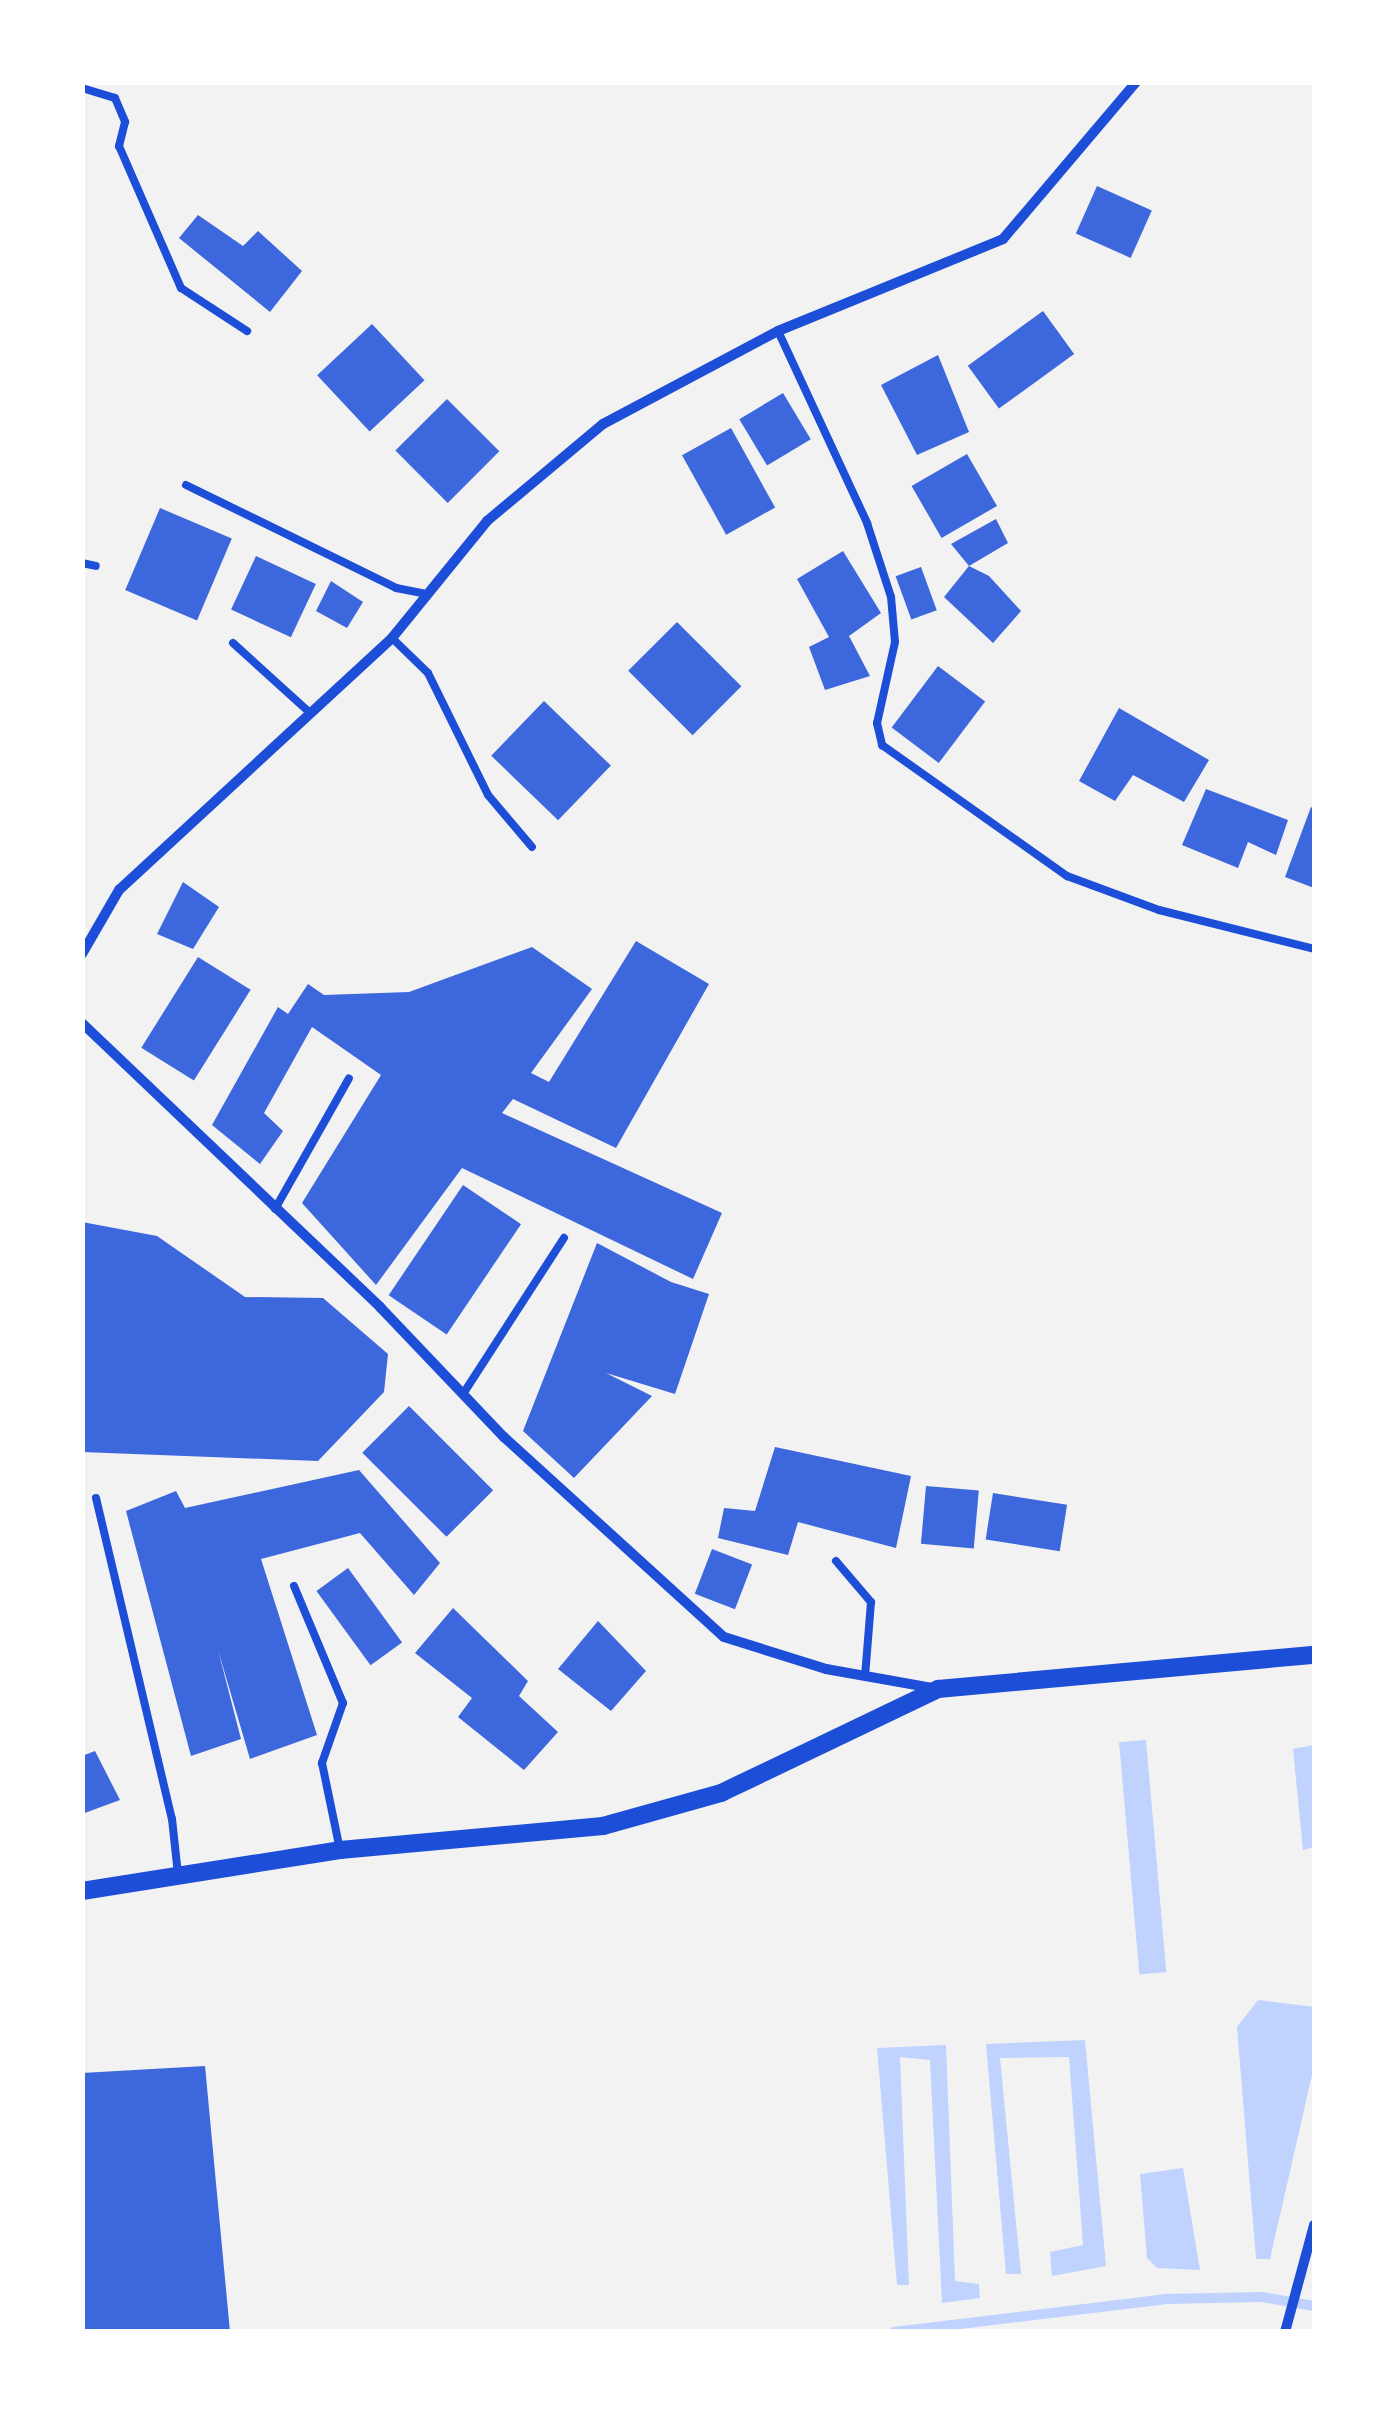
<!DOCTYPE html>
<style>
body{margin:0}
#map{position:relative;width:1397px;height:2414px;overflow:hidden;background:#f2f2f2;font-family:"Nunito Sans",sans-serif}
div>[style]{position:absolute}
.water>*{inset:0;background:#bfd3fe;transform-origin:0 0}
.stream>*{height:10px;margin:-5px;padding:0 5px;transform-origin:5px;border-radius:5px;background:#bfd3fe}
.building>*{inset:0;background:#3d67dc;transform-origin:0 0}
.service>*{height:8px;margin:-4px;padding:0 4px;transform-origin:4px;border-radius:4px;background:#1d4ed8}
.minor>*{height:10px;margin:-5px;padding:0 5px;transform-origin:5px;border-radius:5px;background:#1d4ed8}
.tertiary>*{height:18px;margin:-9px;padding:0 9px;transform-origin:9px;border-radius:9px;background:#1d4ed8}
span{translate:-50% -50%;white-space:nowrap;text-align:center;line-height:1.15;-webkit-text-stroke:10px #fff;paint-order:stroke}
.frame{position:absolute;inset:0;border:85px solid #fff;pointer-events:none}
</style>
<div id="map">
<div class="water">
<i style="left:1146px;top:1740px;width:233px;height:27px;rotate:85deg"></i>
<i style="clip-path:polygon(1314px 1745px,1314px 1847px,1303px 1850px,1293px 1749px)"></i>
<i style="clip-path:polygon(1258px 2000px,1314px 2007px,1314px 2066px,1270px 2259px,1256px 2259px,1237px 2027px)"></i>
<i style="clip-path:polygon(1085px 2040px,1106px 2266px,1052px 2276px,1050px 2252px,1083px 2245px,1069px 2057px,1000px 2058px,1021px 2274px,1006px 2274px,986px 2044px)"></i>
<i style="clip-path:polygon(946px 2045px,955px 2281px,979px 2284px,980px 2298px,942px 2303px,930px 2060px,900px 2057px,909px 2285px,897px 2285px,877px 2048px)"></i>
<i style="clip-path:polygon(1183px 2168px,1200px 2270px,1157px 2268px,1147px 2258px,1140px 2174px)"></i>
</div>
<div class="stream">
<i style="left:894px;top:2332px;width:273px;rotate:-6.9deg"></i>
<i style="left:1165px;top:2299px;width:97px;rotate:-1.2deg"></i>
<i style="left:1262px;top:2297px;width:53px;rotate:9.8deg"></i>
</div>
<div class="building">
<i style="left:1097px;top:186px;width:60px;height:52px;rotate:24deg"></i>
<i style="clip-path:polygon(198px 215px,243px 246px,258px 231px,302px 271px,270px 312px,179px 238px)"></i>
<i style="left:1043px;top:311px;width:53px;height:93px;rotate:54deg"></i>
<i style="left:372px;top:324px;width:77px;height:75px;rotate:47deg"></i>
<i style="clip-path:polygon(938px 355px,969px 432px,917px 455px,881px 385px)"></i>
<i style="left:783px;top:393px;width:54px;height:51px;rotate:59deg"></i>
<i style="left:447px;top:399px;width:74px;height:73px;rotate:45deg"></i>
<i style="left:731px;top:428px;width:91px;height:56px;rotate:61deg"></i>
<i style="left:967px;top:454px;width:60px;height:64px;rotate:60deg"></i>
<i style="left:160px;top:508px;width:78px;height:89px;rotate:23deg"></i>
<i style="clip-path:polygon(996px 519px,1008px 543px,969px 566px,951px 544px)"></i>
<i style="clip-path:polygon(843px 551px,881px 613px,849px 636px,870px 676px,825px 690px,809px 647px,829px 637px,797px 579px)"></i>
<i style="left:256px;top:556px;width:66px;height:59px;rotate:25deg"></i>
<i style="clip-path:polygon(969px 566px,989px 576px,1021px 611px,993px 643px,944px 597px)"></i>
<i style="left:921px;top:567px;width:46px;height:27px;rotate:70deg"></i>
<i style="clip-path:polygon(331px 581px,363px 602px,347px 628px,316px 611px)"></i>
<i style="left:677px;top:622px;width:91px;height:69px;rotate:45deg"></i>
<i style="left:938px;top:666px;width:59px;height:77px;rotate:37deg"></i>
<i style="left:544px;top:701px;width:93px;height:76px;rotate:44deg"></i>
<i style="clip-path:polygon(1119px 708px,1209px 760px,1184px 802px,1133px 775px,1115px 801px,1079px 781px)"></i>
<i style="clip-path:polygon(1206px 789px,1288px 820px,1276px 855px,1248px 842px,1238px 868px,1182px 845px)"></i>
<i style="clip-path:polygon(1311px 807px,1314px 809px,1314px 888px,1285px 877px)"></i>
<i style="clip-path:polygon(183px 882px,219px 907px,193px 949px,157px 934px)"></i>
<i style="clip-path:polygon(636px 941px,709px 984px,616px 1148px,513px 1099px,502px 1113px,722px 1213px,693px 1279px,462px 1168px,376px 1285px,302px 1203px,381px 1075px,312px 1027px,264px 1113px,283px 1131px,260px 1164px,212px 1125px,278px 1007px,288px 1014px,308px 984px,324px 995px,409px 992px,532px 947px,592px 989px,531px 1073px,549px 1082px)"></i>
<i style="left:198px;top:957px;width:62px;height:107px;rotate:32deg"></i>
<i style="left:463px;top:1185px;width:70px;height:133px;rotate:34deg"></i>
<i style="clip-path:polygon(82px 1222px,157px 1236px,245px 1297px,323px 1298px,388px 1354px,384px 1392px,318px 1461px,82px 1452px)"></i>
<i style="clip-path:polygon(597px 1243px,671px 1282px,709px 1294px,675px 1394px,606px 1373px,652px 1396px,574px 1478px,523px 1431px)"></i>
<i style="left:409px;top:1406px;width:119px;height:66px;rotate:45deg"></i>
<i style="clip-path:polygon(775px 1447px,911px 1476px,896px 1548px,798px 1522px,788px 1555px,718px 1538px,724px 1508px,755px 1511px)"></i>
<i style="clip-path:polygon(359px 1470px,440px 1563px,414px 1595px,360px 1533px,261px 1559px,317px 1735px,250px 1759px,218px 1650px,241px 1739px,191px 1756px,126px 1511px,176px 1491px,185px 1508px)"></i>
<i style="left:926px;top:1486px;width:53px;height:58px;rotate:5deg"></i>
<i style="left:993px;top:1493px;width:75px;height:47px;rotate:9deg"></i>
<i style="left:712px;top:1549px;width:43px;height:48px;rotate:21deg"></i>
<i style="left:348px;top:1568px;width:92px;height:39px;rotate:54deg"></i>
<i style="clip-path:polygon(453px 1608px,528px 1681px,519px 1696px,558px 1732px,524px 1770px,458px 1717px,472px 1698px,415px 1653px)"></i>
<i style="clip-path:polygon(598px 1621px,646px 1671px,611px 1711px,558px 1669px)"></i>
<i style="clip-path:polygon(95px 1751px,120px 1800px,82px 1814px,82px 1756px)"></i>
<i style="clip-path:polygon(205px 2066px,230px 2332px,82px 2332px,82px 2073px)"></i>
</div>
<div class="service">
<i style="left:82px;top:88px;width:34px;rotate:17deg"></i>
<i style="left:115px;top:98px;width:26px;rotate:67deg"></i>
<i style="left:125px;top:122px;width:25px;rotate:104deg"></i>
<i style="left:119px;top:146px;width:155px;rotate:66.4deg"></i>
<i style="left:181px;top:288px;width:79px;rotate:33.1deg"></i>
<i style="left:778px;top:331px;width:212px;rotate:65.1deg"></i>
<i style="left:867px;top:523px;width:78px;rotate:72deg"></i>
<i style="left:891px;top:597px;width:45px;rotate:84.9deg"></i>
<i style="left:895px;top:642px;width:83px;rotate:102.5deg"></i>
<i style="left:877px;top:723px;width:23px;rotate:77deg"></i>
<i style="left:882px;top:745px;width:227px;rotate:35.3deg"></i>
<i style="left:1067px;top:876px;width:98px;rotate:20.3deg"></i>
<i style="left:1159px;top:910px;width:160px;rotate:14.1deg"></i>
<i style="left:186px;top:485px;width:234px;rotate:26.1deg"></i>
<i style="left:396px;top:588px;width:32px;rotate:11deg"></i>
<i style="left:82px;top:563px;width:14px;rotate:12deg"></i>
<i style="left:392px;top:638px;width:50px;rotate:44.2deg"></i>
<i style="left:428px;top:673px;width:136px;rotate:63.8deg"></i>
<i style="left:488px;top:795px;width:68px;rotate:49.8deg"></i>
<i style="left:233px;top:643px;width:101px;rotate:42.2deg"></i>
<i style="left:275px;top:1209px;width:150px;rotate:-60.5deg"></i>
<i style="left:463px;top:1394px;width:186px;rotate:-57.1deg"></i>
<i style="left:96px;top:1498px;width:330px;rotate:76.7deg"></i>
<i style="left:172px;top:1819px;width:55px;rotate:83.8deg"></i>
<i style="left:836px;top:1561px;width:54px;rotate:49.5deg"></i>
<i style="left:871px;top:1602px;width:74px;rotate:94.6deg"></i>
<i style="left:294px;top:1586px;width:127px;rotate:67.3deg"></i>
<i style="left:343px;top:1703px;width:64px;rotate:109.3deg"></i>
<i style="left:322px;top:1763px;width:89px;rotate:78.3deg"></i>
</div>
<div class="minor">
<i style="left:82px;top:954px;width:74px;rotate:-60deg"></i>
<i style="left:119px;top:890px;width:372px;rotate:-42.7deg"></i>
<i style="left:392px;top:638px;width:151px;rotate:-50.9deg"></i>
<i style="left:487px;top:521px;width:151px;rotate:-39.9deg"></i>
<i style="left:603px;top:424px;width:198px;rotate:-28deg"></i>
<i style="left:778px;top:331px;width:243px;rotate:-22.2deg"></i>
<i style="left:1003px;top:239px;width:206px;rotate:-49.7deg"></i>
<i style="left:82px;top:1023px;width:412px;rotate:43.6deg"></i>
<i style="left:380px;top:1307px;width:180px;rotate:46.4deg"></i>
<i style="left:504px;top:1437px;width:297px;rotate:42.3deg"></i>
<i style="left:724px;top:1637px;width:107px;rotate:17.4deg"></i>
<i style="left:826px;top:1669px;width:109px;rotate:10.1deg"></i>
<i style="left:1285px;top:2332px;width:111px;rotate:-74.8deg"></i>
</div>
<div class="tertiary">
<i style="left:82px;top:1891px;width:261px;rotate:-9deg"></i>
<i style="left:340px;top:1850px;width:264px;rotate:-5.2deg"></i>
<i style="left:603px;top:1826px;width:123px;rotate:-15.6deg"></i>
<i style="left:721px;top:1793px;width:241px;rotate:-25.6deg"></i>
<i style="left:938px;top:1689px;width:378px;rotate:-5.2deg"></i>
</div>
<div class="frame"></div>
</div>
